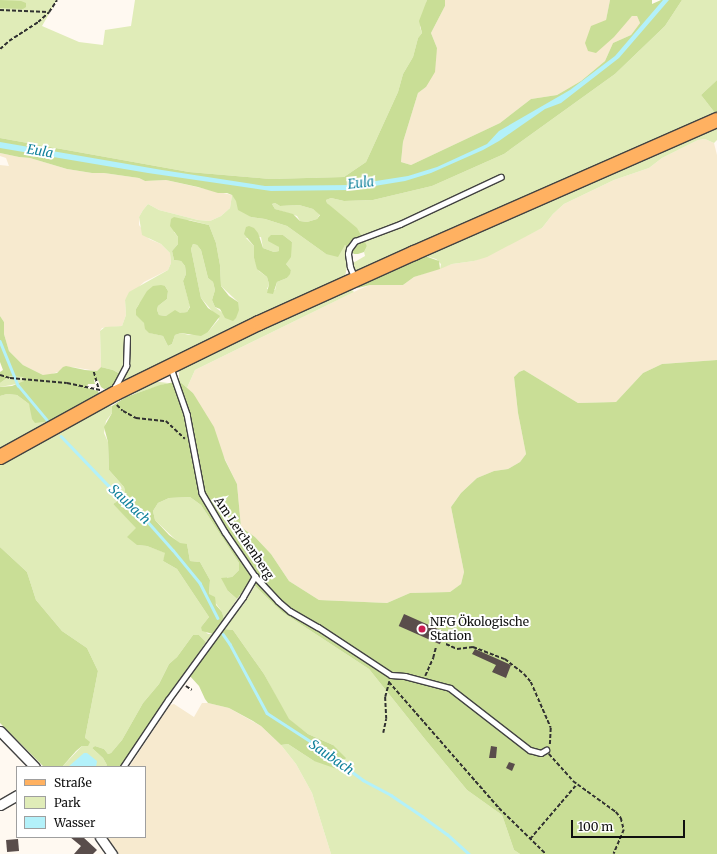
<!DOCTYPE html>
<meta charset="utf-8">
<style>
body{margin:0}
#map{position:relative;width:717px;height:854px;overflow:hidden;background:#fff9f1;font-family:Merriweather,serif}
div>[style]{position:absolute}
.farmland>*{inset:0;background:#f7eacf}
.green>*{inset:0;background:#e0ecb8}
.forest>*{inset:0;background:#c9de96}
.water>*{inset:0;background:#b3f1fa}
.stream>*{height:2.5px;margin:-1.25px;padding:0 1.25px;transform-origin:1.25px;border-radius:1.25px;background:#b3f1fa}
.building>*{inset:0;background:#594d4b;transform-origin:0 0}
.path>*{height:1.5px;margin-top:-0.75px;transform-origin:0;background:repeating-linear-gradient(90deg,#313131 0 4px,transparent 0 6px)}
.roads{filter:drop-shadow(1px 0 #424242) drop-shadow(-1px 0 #424242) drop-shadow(0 1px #424242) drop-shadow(0 -1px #424242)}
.service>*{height:4.5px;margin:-2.25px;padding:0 2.25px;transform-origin:2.25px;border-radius:2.25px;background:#fff}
.minor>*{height:9px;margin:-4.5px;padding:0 4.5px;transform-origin:4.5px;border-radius:4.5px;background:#fff}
.primary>*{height:14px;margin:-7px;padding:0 7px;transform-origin:7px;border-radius:7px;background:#ffb161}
.dots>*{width:11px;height:11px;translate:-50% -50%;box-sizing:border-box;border:2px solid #fff;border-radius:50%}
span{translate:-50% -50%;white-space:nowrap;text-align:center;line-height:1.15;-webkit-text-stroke:4px #fff;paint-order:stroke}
.street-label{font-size:12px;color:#0f0f0f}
.poi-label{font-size:12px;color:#0f0f0f}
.left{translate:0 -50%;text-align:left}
.water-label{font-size:13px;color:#10819b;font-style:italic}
.legend{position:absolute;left:16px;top:766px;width:130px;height:72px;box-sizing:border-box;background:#fff;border:1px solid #9f9f9f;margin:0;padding:5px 7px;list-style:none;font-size:12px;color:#0f0f0f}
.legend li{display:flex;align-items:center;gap:8px;height:20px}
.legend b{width:20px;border:1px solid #9f9f9f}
.scale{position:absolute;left:571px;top:820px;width:114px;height:18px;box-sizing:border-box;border:2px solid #0f0f0f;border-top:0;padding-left:5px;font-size:12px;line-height:14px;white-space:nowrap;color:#0f0f0f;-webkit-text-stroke:3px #fff;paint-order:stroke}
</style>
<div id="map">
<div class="farmland">
<i style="clip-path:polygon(445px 0,610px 0,606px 20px,623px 25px,632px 16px,637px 16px,640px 23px,631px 35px,613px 43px,605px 61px,581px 81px,557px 95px,531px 99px,500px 123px,411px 165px,401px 162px,403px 142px,418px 93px,426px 87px,437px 48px,431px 33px,445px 6px)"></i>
<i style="clip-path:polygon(705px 139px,714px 143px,717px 155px,717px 360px,662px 364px,643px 373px,616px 402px,578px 403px,524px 370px,519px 372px,514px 377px,518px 413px,526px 454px,520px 462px,508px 469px,494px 471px,477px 478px,461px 493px,451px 507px,464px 572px,461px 584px,450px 592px,410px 593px,387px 603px,319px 600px,289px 581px,271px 554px,255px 537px,241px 527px,237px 484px,193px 393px,187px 388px,195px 370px,360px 289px,370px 285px,403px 285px,414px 277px,452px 264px,474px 261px,542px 228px,553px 214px,564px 204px,614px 180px,649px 168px,662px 158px,698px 140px)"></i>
<i style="clip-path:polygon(0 153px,19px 157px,30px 158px,67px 169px,92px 173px,104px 173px,139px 178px,145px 181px,166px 180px,232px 195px,230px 208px,221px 216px,210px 221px,198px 220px,159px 210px,148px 204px,143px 210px,139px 217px,139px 225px,149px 239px,161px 244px,170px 253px,171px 263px,168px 270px,144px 282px,125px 300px,126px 315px,122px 326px,102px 328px,100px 331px,101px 367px,97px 371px,72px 367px,49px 375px,43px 375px,23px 365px,9px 351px,4px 334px,4px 322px,0 316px,0 165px,9px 166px,6px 158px,0 156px)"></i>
<i style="clip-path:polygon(202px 703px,208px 703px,229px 708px,261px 726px,281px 745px,296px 764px,312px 793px,331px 854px,119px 854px,107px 837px,145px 837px,145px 767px,129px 767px,170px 705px,174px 704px,194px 717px)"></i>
</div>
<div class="green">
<i style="clip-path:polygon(0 0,57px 0,42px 26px,79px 42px,103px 45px,105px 30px,131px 26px,135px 0,427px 0,420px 27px,422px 33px,418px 38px,413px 57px,403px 74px,398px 92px,366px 162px,344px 177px,270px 179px,189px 172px,0 138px)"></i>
<i style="clip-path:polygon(682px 0,717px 0,717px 80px,701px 95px,715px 113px,711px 117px,355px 273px,352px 267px,353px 263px,365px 256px,364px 252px,367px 246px,327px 203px,326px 200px,331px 198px,344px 201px,373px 200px,432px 186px,504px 154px,615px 74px,665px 26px)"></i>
<i style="clip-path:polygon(717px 127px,717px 140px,714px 143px,705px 139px,698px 140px,662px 158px,649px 168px,614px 180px,564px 204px,553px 214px,542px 228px,487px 257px,474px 261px,452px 264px,440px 269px,441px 264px,436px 259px,422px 255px)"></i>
<i style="clip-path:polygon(evenodd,232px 195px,251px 217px,265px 219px,287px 226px,326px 254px,342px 248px,345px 245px,348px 246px,345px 255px,347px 266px,345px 277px,120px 384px,127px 371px,123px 369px,120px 374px,113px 370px,101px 367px,100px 331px,105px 327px,122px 326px,126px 315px,125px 300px,129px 292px,168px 270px,171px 263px,170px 253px,161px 244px,142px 235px,139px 217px,143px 210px,148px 204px,159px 210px,198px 220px,210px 221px,221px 216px,230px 208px,232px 195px,189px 220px,209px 225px,216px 243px,220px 265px,221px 286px,238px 302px,224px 314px,215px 307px,212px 300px,215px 290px,213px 282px,208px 278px,201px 250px,197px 245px,193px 244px,191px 249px,201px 298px,219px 319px,208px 332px,189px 335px,181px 333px,175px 335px,172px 344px,168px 346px,163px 336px,150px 333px,136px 309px,139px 304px,165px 286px,168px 291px,167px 299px,158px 306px,157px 310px,159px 315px,166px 316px,187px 312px,190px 306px,183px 281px,186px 274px,185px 266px,181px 261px,174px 260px,172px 251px,178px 244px,178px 237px,174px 232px,189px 220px,232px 195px,271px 235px,283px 235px,292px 242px,286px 264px,291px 270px,287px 278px,277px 282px,275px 290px,267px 289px,269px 284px,267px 277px,259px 271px,254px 258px,254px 246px,246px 238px,261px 237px,263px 248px,274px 252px,279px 251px,279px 247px,271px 235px)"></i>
<i style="clip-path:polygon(275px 203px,280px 206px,299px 205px,313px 209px,320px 214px,317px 219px,307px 222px,300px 221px,297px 216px,275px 209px,272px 204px)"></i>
<i style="clip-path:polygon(350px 288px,354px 292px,195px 370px,187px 388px,179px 381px,179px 370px,188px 363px)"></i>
<i style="clip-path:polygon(19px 375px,23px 377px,24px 381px,22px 383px,0 387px,0 383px,10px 376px)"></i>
<i style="clip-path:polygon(152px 381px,168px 383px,134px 394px,140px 387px)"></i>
<i style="clip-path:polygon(7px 394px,17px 395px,29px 404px,32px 410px,45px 421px,51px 421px,0 449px,0 396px)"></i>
<i style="clip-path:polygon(110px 406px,112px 406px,112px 413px,106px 421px,104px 433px,108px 442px,109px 470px,124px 487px,125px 491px,119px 500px,113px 504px,137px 528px,137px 545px,147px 546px,166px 553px,163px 561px,177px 569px,209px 617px,201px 627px,208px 634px,213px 634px,206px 642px,199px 635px,193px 635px,177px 657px,169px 664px,159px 684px,143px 703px,122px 740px,111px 753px,108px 754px,104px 749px,95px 746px,92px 748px,103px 758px,107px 765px,105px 767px,62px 767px,82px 746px,85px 738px,98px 671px,87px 648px,62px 631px,36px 600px,27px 572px,0 547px,0 462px,98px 409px)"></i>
<i style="clip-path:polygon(190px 497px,201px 505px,239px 563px,239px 570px,232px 577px,227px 577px,228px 591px,237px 599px,224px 619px,222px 612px,209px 594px,210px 580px,200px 562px,190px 561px,187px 544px,180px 544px,155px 520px,153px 511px,158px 503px,169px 498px)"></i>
<i style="clip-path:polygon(255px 586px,282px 612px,369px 669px,424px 738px,467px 790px,502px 815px,514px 850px,520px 854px,331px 854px,312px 793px,296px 764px,281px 745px,288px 744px,314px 761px,333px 745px,308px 734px,288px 719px,264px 674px,233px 630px,224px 629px,232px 616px,243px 605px)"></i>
</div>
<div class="forest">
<i style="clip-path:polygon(0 0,21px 1px,26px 3px,26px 7px,23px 9px,0 8px)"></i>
<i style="clip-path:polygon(evenodd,427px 0,445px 0,445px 6px,431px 33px,437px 48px,435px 72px,426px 87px,418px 93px,403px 142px,401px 162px,411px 165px,500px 123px,531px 99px,557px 95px,581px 81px,605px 61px,613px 43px,631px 35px,640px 23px,637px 16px,632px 16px,614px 37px,596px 53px,588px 51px,585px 43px,591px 26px,606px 20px,610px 0,652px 0,652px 4px,661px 0,682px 0,665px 26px,615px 74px,504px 154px,432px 186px,373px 200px,344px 201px,331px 198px,326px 200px,327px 203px,357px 228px,367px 246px,364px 252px,358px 254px,354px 254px,345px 245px,338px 257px,326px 254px,287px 226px,265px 219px,251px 217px,238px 210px,236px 201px,232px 195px,227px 193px,218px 193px,198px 187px,166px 180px,145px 181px,139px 178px,104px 173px,92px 173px,67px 169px,30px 158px,19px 157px,0 153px,0 138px,189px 172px,270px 179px,344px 177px,366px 162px,398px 92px,403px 74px,413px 57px,418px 38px,422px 33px,419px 21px,427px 0,275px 203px,280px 206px,299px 205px,313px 209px,320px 215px,317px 219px,307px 222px,300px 221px,293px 214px,275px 209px,272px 204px,275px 203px)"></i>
<i style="clip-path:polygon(717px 80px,717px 112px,715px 113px,701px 95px)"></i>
<i style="clip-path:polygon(174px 217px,209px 225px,216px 243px,220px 265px,221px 286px,229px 296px,238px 302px,239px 310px,236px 318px,233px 321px,225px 318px,220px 309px,215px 307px,212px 300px,215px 290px,213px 282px,208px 278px,201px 250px,197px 245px,193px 244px,191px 249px,201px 298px,208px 308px,220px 316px,208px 332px,201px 336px,181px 333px,175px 335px,172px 344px,168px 346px,163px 336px,149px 333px,145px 329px,144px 323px,136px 315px,136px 309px,147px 291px,153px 286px,161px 285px,165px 286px,168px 291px,167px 299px,158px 306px,157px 310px,159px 315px,166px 316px,175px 310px,180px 313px,187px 312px,190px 307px,183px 281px,186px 274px,185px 266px,181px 261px,174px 260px,172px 251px,178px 244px,178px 237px,170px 226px,171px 219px)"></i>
<i style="clip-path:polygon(249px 226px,254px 228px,258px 233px,263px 248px,274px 252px,279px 251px,279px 247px,268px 241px,268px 238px,271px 235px,283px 235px,292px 242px,291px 257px,286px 264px,291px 270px,290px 274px,287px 278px,277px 282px,273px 294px,267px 293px,269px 284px,267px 277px,257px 269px,254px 258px,254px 246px,244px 234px,246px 227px)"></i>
<i style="clip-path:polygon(422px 255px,439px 261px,440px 269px,414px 277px,403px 285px,370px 285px,358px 288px,358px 284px)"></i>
<i style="clip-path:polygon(0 316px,4px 322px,4px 334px,9px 351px,23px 365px,43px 375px,57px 373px,63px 367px,66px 366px,85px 370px,97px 371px,101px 367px,113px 370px,120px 374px,112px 388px,104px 389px,101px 387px,98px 380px,94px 380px,95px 384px,88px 384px,87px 388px,98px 391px,99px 394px,95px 399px,51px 421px,35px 423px,32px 419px,29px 404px,17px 395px,7px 394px,0 396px,0 387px,12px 386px,24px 381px,23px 377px,10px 376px,0 383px,0 372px,3px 370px,0 362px)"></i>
<i style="clip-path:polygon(717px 360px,717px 854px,520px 854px,514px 850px,502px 815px,467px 790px,424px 738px,369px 669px,282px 612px,255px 586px,252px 579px,237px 599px,228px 591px,221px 578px,232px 577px,239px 570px,239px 563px,201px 505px,190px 497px,169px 498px,158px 503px,153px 511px,155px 520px,169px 535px,180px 543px,187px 544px,190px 561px,200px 562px,210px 580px,209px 594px,215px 597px,216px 605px,222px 612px,224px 619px,213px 634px,202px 631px,201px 627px,209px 617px,177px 569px,163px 561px,165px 553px,147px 546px,137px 545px,127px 537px,136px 528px,113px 504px,119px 500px,125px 491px,124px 487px,109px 470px,108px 442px,104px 427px,112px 413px,112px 406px,126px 397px,160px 385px,179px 381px,193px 393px,214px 427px,225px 460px,237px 484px,241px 527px,255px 537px,271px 554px,289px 581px,319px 600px,387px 603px,410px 593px,450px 592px,461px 584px,464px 572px,451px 507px,461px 493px,477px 478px,494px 471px,508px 469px,520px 462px,526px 454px,518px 413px,514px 377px,519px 372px,524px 370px,578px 403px,616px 402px,643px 373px,662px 364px)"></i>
<i style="clip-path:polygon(0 547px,27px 572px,36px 600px,62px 631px,87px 648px,98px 671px,85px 738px,90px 742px,88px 746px,82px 746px,76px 751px,62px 767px,44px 767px,0 723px)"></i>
<i style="clip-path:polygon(224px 629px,233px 630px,264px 674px,289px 719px,308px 734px,333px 745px,346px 758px,337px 769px,314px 761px,288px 744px,281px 745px,261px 726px,253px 721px,229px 708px,208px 703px,205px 699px,199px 686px,189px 675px)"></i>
<i style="clip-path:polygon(193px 635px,199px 635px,206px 642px,121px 767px,105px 767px,107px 765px,103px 758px,92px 748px,95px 746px,104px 749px,108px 754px,111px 753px,122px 740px,143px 703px,159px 684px,169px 664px,177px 657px)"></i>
</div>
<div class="water">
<i style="clip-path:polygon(663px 0,669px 0,619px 58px,561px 103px,545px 109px,499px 141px,483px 150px,431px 173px,405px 181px,350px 190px,271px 191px,148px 173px,0 148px,0 142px,162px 170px,265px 186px,350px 185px,408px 176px,437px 167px,487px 144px,499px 131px,570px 90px,615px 56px)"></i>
<i style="clip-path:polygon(84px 753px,87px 753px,97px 761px,96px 767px,68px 767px)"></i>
</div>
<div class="stream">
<i style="left:0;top:341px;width:48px;rotate:67.8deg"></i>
<i style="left:18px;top:385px;width:47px;rotate:50.2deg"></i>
<i style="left:61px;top:436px;width:68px;rotate:46.2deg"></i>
<i style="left:108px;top:485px;width:44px;rotate:41.3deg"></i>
<i style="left:141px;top:514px;width:48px;rotate:48.4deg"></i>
<i style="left:173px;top:550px;width:43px;rotate:50.7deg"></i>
<i style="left:200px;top:583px;width:39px;rotate:63deg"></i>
<i style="left:223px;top:634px;width:12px;rotate:55deg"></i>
<i style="left:230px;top:644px;width:78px;rotate:61.8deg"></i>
<i style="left:267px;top:713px;width:51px;rotate:33.1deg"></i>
<i style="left:310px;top:741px;width:66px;rotate:36.3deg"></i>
<i style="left:363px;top:780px;width:32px;rotate:28deg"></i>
<i style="left:391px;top:795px;width:37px;rotate:34deg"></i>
<i style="left:422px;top:816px;width:31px;rotate:36deg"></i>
<i style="left:447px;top:834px;width:30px;rotate:42deg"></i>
</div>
<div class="building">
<i style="left:404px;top:614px;width:45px;height:13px;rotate:24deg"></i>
<i style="clip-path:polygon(475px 649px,511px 665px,506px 678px,492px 672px,496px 665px,472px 654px)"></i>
<i style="clip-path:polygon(491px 746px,497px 747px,496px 758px,489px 758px)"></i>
<i style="clip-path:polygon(509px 762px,515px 764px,512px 771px,506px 768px)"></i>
<i style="clip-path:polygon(70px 837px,83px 837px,97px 850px,93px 854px,74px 854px,81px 846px)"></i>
<i style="left:18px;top:839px;width:12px;height:12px;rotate:85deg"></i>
</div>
<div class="path">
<i style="left:0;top:10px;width:48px;rotate:2.4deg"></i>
<i style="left:0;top:49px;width:12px;rotate:-42deg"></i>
<i style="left:9px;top:41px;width:35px;rotate:-33deg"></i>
<i style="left:38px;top:22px;width:15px;rotate:-42deg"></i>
<i style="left:49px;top:12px;width:14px;rotate:-56deg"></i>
<i style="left:94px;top:372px;width:18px;rotate:74deg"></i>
<i style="left:0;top:375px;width:10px;rotate:17deg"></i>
<i style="left:10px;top:378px;width:57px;rotate:5deg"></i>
<i style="left:67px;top:383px;width:35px;rotate:12deg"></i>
<i style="left:117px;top:405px;width:8px;rotate:45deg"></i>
<i style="left:123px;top:411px;width:15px;rotate:28deg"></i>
<i style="left:136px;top:418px;width:30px;rotate:6deg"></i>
<i style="left:166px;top:421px;width:26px;rotate:43deg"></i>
<i style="left:446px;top:644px;width:12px;rotate:24deg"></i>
<i style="left:457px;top:649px;width:16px;rotate:-7deg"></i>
<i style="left:473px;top:647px;width:34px;rotate:21deg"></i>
<i style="left:505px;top:659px;width:24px;rotate:38deg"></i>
<i style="left:524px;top:674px;width:11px;rotate:49deg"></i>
<i style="left:531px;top:682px;width:50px;rotate:66.5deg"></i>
<i style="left:551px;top:728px;width:17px;rotate:93deg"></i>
<i style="left:425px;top:676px;width:20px;rotate:-66deg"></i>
<i style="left:433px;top:658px;width:12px;rotate:-76deg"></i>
<i style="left:389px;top:682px;width:167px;rotate:48.9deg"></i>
<i style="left:499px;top:808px;width:66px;rotate:44.4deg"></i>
<i style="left:186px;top:686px;width:7px;rotate:34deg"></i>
<i style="left:383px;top:733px;width:14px;rotate:-78deg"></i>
<i style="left:386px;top:719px;width:22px;rotate:-93deg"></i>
<i style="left:385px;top:697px;width:16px;rotate:-75deg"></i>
<i style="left:549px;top:754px;width:36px;rotate:48deg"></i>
<i style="left:573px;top:781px;width:53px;rotate:35.8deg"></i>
<i style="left:616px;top:812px;width:8px;rotate:50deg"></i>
<i style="left:621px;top:818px;width:12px;rotate:76deg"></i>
<i style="left:624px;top:830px;width:26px;rotate:113deg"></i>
<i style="left:530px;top:839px;width:72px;rotate:-49.5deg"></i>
</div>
<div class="roads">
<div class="service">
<i style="left:354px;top:277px;width:11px;rotate:-112deg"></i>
<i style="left:350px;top:267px;width:13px;rotate:-99deg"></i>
<i style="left:348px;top:254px;width:5px;rotate:-79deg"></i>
<i style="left:349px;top:249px;width:10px;rotate:-53deg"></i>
<i style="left:355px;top:241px;width:48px;rotate:-20.7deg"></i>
<i style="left:400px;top:224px;width:111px;rotate:-25deg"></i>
<i style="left:171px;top:368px;width:49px;rotate:70.8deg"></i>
<i style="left:187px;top:414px;width:80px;rotate:79.2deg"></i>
<i style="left:202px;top:493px;width:45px;rotate:59.5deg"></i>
<i style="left:225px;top:532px;width:53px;rotate:55.7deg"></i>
<i style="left:255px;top:576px;width:34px;rotate:47deg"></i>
<i style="left:278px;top:601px;width:16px;rotate:40deg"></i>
<i style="left:290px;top:611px;width:32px;rotate:30deg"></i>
<i style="left:318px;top:627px;width:87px;rotate:33.3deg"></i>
<i style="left:391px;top:675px;width:14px;rotate:4deg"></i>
<i style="left:405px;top:676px;width:47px;rotate:14.9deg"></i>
<i style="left:450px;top:688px;width:101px;rotate:37.8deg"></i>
<i style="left:530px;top:750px;width:11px;rotate:15deg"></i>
<i style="left:541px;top:753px;width:6px;rotate:-31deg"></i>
<i style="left:115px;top:390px;width:3px;rotate:-90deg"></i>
<i style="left:115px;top:387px;width:24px;rotate:-62deg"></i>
<i style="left:126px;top:366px;width:28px;rotate:-88deg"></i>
<i style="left:123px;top:767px;width:81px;rotate:-56.1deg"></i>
<i style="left:168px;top:700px;width:127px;rotate:-53.9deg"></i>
<i style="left:243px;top:597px;width:24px;rotate:-60deg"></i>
</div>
<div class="minor">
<i style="left:0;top:731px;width:50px;rotate:45.8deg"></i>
<i style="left:0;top:805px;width:20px;rotate:-30deg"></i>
<i style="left:100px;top:837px;width:21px;rotate:55deg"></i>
</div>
<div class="primary">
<i style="left:0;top:457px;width:132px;rotate:-28.9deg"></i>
<i style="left:116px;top:393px;width:159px;rotate:-26.1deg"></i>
<i style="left:259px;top:323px;width:170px;rotate:-24.3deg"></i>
<i style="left:414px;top:253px;width:331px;rotate:-23.7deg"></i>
</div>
</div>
<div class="dots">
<i style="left:422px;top:629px;background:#c81e51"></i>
</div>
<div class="street-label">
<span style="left:244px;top:538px;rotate:56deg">Am Lerchenberg</span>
</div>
<div class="poi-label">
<span class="left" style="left:430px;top:629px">NFG Ökologische<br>Station</span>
</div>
<div class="water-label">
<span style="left:40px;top:152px;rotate:10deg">Eula</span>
<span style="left:361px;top:184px;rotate:-6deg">Eula</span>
<span style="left:129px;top:505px;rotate:43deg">Saubach</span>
<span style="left:331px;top:758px;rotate:35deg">Saubach</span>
</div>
<ul class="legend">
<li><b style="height:5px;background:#ffb161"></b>Straße</li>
<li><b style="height:11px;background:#e0ecb8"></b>Park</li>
<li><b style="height:11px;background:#b3f1fa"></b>Wasser</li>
</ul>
<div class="scale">100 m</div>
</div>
